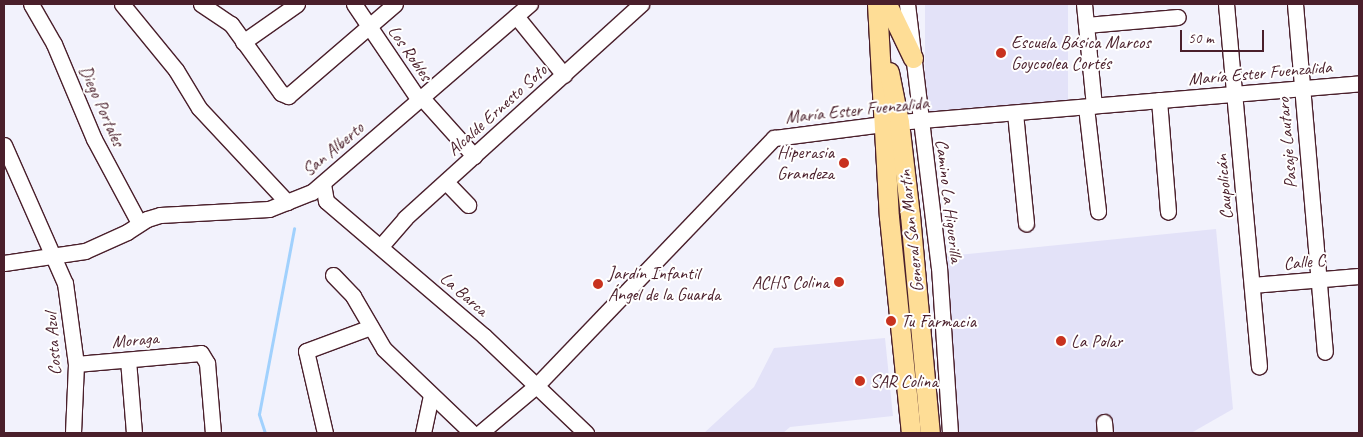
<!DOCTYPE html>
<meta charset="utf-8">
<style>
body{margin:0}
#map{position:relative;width:1363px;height:437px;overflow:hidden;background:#f2f2fc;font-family:Caveat,sans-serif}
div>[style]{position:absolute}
.built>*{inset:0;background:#e3e2f8;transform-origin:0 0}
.stream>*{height:3px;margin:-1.5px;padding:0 1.5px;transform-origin:1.5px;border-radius:1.5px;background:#a1d1fd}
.roads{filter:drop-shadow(1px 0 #4a1f2b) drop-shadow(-1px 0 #4a1f2b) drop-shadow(0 1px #4a1f2b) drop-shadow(0 -1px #4a1f2b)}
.minor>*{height:15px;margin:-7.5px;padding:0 7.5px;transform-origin:7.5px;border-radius:7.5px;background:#fff}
.major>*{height:19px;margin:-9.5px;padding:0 9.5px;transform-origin:9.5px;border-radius:9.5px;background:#fedd96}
.dots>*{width:14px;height:14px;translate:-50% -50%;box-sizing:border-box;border:2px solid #fff;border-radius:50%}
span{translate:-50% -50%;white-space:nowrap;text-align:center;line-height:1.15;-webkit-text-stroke:4px #fff;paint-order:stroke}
.poi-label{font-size:18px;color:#4a1f2b}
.left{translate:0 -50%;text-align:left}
.right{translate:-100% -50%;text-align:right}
.street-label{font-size:18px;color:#4a1f2b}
.frame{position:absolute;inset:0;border:5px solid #4a1f2b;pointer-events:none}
.scale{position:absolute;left:1180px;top:30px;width:84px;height:22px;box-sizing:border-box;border:2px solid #4a1f2b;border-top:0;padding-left:6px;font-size:15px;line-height:18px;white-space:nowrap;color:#4a1f2b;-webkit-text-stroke:4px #fff;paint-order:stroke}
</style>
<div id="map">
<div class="built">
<i style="left:925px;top:4px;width:143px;height:111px"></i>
<i style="clip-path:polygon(1216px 229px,1233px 409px,1191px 433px,955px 433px,938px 257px)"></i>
<i style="clip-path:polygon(885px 338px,893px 416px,790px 427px,783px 433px,704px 433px,754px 387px,774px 348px)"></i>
</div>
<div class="stream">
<i style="left:265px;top:433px;width:20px;rotate:-108deg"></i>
<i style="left:259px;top:414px;width:189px;rotate:-79.3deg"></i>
</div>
<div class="roads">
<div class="minor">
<i style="left:31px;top:4px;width:46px;rotate:60.1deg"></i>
<i style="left:54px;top:44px;width:103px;rotate:67.2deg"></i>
<i style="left:94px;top:139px;width:95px;rotate:61.8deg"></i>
<i style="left:122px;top:4px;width:85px;rotate:50.7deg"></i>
<i style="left:176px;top:70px;width:44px;rotate:58.8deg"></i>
<i style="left:199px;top:108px;width:129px;rotate:46.9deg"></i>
<i style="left:201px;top:4px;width:36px;rotate:34deg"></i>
<i style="left:231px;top:24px;width:85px;rotate:54.1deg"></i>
<i style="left:281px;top:93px;width:8px;rotate:23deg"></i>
<i style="left:288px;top:96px;width:141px;rotate:-40.7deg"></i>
<i style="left:354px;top:4px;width:116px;rotate:55.9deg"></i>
<i style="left:907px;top:4px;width:265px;rotate:83.1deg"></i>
<i style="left:939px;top:267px;width:166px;rotate:86.2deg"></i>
<i style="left:1084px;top:4px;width:102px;rotate:84.4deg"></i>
<i style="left:1226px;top:4px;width:364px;rotate:84.8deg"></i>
<i style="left:1295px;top:4px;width:349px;rotate:85.1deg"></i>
<i style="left:516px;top:16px;width:76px;rotate:50.9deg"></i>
<i style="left:1086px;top:25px;width:92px;rotate:-5deg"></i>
<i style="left:243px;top:42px;width:66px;rotate:-35.1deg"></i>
<i style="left:422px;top:98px;width:78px;rotate:48.1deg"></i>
<i style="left:1159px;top:100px;width:112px;rotate:85.4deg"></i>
<i style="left:1086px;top:107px;width:105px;rotate:83.4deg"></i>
<i style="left:1015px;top:113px;width:111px;rotate:84.3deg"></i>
<i style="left:4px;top:145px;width:151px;rotate:66.2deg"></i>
<i style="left:65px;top:283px;width:82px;rotate:82.3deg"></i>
<i style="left:76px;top:364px;width:69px;rotate:92.5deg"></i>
<i style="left:446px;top:182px;width:32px;rotate:46deg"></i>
<i style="left:323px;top:184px;width:17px;rotate:80deg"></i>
<i style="left:326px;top:201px;width:208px;rotate:40.5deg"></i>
<i style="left:484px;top:336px;width:141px;rotate:43.6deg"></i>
<i style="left:381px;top:246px;width:37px;rotate:-49deg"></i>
<i style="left:405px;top:218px;width:319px;rotate:-42.2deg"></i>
<i style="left:4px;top:263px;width:82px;rotate:-8.4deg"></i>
<i style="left:85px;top:251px;width:46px;rotate:-24.3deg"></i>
<i style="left:127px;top:232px;width:24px;rotate:-33deg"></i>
<i style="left:147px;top:219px;width:14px;rotate:-17deg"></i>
<i style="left:160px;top:215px;width:109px;rotate:-3.2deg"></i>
<i style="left:269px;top:209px;width:46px;rotate:-21.6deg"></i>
<i style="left:312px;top:192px;width:288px;rotate:-40.8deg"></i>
<i style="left:333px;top:275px;width:29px;rotate:46deg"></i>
<i style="left:353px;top:296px;width:61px;rotate:59.7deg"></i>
<i style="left:384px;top:349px;width:122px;rotate:43.7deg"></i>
<i style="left:1252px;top:285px;width:107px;rotate:-4.8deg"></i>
<i style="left:128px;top:360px;width:73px;rotate:85.3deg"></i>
<i style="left:76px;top:364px;width:125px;rotate:-5deg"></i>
<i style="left:201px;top:353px;width:12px;rotate:59deg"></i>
<i style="left:207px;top:363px;width:70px;rotate:85.1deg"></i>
<i style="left:1104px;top:422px;width:11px;rotate:85deg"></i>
<i style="left:325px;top:433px;width:84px;rotate:-103deg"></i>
<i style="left:306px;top:351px;width:69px;rotate:-20.3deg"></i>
<i style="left:423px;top:433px;width:39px;rotate:-78deg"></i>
<i style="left:480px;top:433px;width:73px;rotate:-40deg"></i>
<i style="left:536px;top:386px;width:344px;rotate:-46.2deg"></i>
<i style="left:774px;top:138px;width:126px;rotate:-7.3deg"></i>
<i style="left:899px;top:122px;width:462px;rotate:-4.8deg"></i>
</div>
<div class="major">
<i style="left:877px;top:4px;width:213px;rotate:86.8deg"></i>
<i style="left:889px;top:217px;width:217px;rotate:84.2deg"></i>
<i style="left:887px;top:4px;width:60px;rotate:64.3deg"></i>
<i style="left:889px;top:72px;width:51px;rotate:78.7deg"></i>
<i style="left:899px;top:122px;width:94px;rotate:83.3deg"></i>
<i style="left:910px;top:215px;width:219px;rotate:84.8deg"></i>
</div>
</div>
<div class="dots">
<i style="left:1001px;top:53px;background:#c8321e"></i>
<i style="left:844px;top:163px;background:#c8321e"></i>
<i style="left:839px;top:282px;background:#c8321e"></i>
<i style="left:598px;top:284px;background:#c8321e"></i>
<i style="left:891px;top:321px;background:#c8321e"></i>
<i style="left:1061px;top:341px;background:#c8321e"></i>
<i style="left:860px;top:381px;background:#c8321e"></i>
</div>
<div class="poi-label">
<span class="left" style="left:1011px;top:53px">Escuela Básica Marcos<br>Goycoolea Cortés</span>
<span class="right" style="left:834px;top:163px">Hiperasia<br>Grandeza</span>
<span class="left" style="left:608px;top:284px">Jardín Infantil<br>Ángel de la Guarda</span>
<span class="right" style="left:829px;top:282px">ACHS Colina</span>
<span class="left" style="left:901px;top:321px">Tu Farmacia</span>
<span class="left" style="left:1071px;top:341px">La Polar</span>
<span class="left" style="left:870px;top:381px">SAR Colina</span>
</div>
<div class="street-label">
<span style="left:410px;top:53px;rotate:55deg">Los Robles</span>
<span style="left:1260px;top:73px;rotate:-5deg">María Ester Fuenzalida</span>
<span style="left:102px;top:106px;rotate:66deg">Diego Portales</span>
<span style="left:497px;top:110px;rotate:-42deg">Alcalde Ernesto Soto</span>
<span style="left:857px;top:110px;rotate:-6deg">María Ester Fuenzalida</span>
<span style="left:1287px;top:143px;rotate:-95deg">Pasaje Lautaro</span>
<span style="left:333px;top:149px;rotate:-40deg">San Alberto</span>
<span style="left:1224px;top:187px;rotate:-95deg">Caupolicán</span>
<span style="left:949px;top:201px;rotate:83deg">Camino La Higuerilla</span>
<span style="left:911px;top:231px;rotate:-96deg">General San Martín</span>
<span style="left:1304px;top:262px;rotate:-5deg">Calle C</span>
<span style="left:464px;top:294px;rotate:41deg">La Barca</span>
<span style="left:135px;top:340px;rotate:-5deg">Moraga</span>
<span style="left:53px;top:344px;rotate:-94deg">Costa Azul</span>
</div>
<div class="frame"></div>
<div class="scale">50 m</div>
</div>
